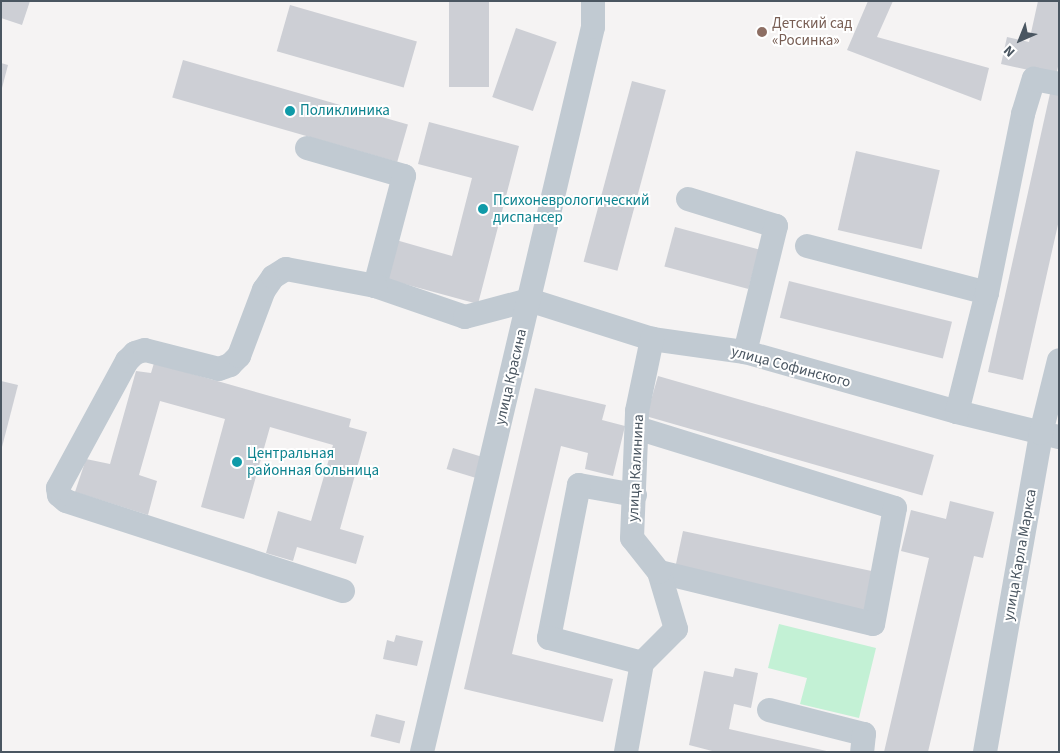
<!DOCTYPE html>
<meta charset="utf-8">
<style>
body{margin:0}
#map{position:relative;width:1060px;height:753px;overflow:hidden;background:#f5f3f3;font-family:"Source Sans 3",sans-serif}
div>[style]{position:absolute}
.green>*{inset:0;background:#c3f1d5}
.building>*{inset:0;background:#cdcfd5;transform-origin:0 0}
.minor>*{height:24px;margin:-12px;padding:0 12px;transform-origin:12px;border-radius:12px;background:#c1cad2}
.dots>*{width:14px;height:14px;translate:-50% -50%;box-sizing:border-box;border:2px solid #fff;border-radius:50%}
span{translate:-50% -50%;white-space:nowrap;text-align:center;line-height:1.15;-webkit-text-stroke:4px #fff;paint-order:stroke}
.education-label{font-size:15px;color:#785e54}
.left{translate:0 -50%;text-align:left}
.culture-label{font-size:15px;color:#0d838f}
.street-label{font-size:15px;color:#4a5661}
.frame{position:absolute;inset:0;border:2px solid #4a5661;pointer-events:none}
.north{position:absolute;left:995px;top:15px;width:50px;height:50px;-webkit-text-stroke:4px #fff;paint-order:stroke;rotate:224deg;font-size:14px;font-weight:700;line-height:20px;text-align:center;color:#4a5661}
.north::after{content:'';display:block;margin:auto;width:18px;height:22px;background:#4a5661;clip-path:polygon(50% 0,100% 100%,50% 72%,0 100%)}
</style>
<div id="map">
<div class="green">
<i style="clip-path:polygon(779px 624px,876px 648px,859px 718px,800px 704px,807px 678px,768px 668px)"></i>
</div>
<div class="building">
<i style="clip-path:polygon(1px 1px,30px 1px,22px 25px,1px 18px)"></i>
<i style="left:449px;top:1px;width:40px;height:86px"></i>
<i style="clip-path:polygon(868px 1px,893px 1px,877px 37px,989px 68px,981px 101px,847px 50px)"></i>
<i style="clip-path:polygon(1038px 1px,1059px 1px,1059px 62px,1056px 76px,1001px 64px,1007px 37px,1029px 42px)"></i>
<i style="left:290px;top:5px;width:132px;height:48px;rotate:16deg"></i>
<i style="left:516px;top:28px;width:43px;height:73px;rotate:19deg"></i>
<i style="left:183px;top:60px;width:234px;height:39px;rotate:16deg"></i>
<i style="clip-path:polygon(1px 63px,8px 65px,2px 88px,1px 88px)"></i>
<i style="left:632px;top:81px;width:35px;height:187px;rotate:15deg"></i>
<i style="clip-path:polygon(1051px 89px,1059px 91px,1059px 220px,1023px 380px,988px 372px)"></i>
<i style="clip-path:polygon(429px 122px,519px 146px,478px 304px,386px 279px,396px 240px,452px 256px,472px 178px,418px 164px)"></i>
<i style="left:856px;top:151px;width:86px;height:81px;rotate:13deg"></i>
<i style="left:675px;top:227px;width:87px;height:41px;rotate:15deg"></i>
<i style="left:789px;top:281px;width:168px;height:38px;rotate:14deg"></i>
<i style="clip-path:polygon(154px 363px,351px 419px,349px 427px,367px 432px,340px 529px,364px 536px,356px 564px,297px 547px,293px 561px,266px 553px,278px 511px,311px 521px,333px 445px,270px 427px,244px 519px,201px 507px,225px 419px,160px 401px,139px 475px,157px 481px,148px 515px,75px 492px,86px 459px,110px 464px,136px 371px,151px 373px)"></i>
<i style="left:658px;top:376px;width:287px;height:42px;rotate:16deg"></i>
<i style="clip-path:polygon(1px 381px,18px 385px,2px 447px,1px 447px)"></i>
<i style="clip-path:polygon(535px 388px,606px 405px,602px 420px,625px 426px,613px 476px,585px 469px,588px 453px,561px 446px,512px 654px,613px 679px,603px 722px,464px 689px)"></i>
<i style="left:453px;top:448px;width:30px;height:22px;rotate:17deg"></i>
<i style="clip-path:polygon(950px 501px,994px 512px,983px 558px,974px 556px,928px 752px,884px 752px,929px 558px,901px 551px,911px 510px,946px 519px)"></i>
<i style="left:683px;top:531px;width:200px;height:41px;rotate:12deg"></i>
<i style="clip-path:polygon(396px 635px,423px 641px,417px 666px,383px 659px,387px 640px,394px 642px)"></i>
<i style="clip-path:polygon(735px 668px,758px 673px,751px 708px,734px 704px,729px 729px,831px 752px,716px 752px,689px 745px,704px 671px,733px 677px)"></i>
<i style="left:376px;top:714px;width:30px;height:23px;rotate:14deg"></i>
</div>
<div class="minor">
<i style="left:307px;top:148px;width:101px;rotate:16.1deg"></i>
<i style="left:404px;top:176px;width:114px;rotate:104.8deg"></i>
<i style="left:375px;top:286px;width:95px;rotate:19deg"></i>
<i style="left:465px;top:317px;width:66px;rotate:-14.9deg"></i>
<i style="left:529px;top:300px;width:129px;rotate:17.6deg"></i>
<i style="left:652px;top:339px;width:94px;rotate:8deg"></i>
<i style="left:745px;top:352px;width:220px;rotate:15.8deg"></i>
<i style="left:957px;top:412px;width:105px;rotate:13.8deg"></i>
<i style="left:688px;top:199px;width:92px;rotate:17.1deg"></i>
<i style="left:776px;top:226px;width:130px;rotate:103.8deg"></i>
<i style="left:807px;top:246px;width:186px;rotate:14.6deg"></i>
<i style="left:957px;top:412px;width:123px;rotate:-75.9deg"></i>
<i style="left:987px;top:293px;width:183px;rotate:-78.6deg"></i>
<i style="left:1023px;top:114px;width:37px;rotate:-73deg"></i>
<i style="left:1034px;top:79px;width:25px;rotate:11deg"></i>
<i style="left:637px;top:428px;width:270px;rotate:17.2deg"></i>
<i style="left:895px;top:508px;width:118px;rotate:100.7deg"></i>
<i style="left:873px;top:624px;width:220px;rotate:-166.3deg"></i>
<i style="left:635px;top:495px;width:57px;rotate:-169.9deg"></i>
<i style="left:579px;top:485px;width:156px;rotate:101.1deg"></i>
<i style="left:549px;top:638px;width:96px;rotate:15deg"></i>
<i style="left:343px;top:591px;width:291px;rotate:-162deg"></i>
<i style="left:66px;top:501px;width:9px;rotate:-139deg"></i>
<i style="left:59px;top:495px;width:7px;rotate:-98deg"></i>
<i style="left:58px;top:488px;width:145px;rotate:-61.5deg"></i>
<i style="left:127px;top:361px;width:11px;rotate:-45deg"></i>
<i style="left:135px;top:353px;width:10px;rotate:-17deg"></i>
<i style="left:145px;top:350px;width:76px;rotate:14.4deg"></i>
<i style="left:219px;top:369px;width:12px;rotate:-20deg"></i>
<i style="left:230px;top:365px;width:13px;rotate:-45deg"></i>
<i style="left:239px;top:356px;width:71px;rotate:-69.3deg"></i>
<i style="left:264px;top:290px;width:16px;rotate:-55deg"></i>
<i style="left:273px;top:277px;width:15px;rotate:-32deg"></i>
<i style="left:286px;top:269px;width:91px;rotate:10.8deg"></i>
<i style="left:769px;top:710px;width:98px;rotate:14.2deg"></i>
<i style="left:864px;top:734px;width:18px;rotate:96deg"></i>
<i style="left:422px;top:752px;width:745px;rotate:-76.73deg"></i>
<i style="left:593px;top:27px;width:26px;rotate:-90deg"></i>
<i style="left:626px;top:752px;width:90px;rotate:-79.8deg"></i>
<i style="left:642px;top:663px;width:48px;rotate:-45deg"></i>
<i style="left:676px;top:629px;width:59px;rotate:-106.6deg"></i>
<i style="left:659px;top:572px;width:43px;rotate:-128.5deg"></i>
<i style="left:632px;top:538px;width:127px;rotate:-87.7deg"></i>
<i style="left:637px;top:411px;width:74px;rotate:-78.2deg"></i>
<i style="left:985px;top:752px;width:324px;rotate:-80deg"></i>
<i style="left:1041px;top:433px;width:75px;rotate:-76.1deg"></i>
</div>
<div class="dots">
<i style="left:762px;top:32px;background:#8d6e63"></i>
<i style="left:290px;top:111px;background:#0f9aa8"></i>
<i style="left:483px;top:209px;background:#0f9aa8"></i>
<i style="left:237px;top:462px;background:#0f9aa8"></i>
</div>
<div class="education-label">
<span class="left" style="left:772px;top:32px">Детский сад<br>«Росинка»</span>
</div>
<div class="culture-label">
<span class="left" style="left:300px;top:111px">Поликлиника</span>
<span class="left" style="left:493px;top:209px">Психоневрологический<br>диспансер</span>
<span class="left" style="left:247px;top:462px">Центральная<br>районная больница</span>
</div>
<div class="street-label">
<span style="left:791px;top:367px;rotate:15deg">улица Софинского</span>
<span style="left:511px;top:377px;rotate:-77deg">улица Красина</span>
<span style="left:636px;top:468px;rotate:-87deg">улица Калинина</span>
<span style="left:1020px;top:555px;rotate:-80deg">улица Карла Маркса</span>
</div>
<div class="frame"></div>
<div class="north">N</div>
</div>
